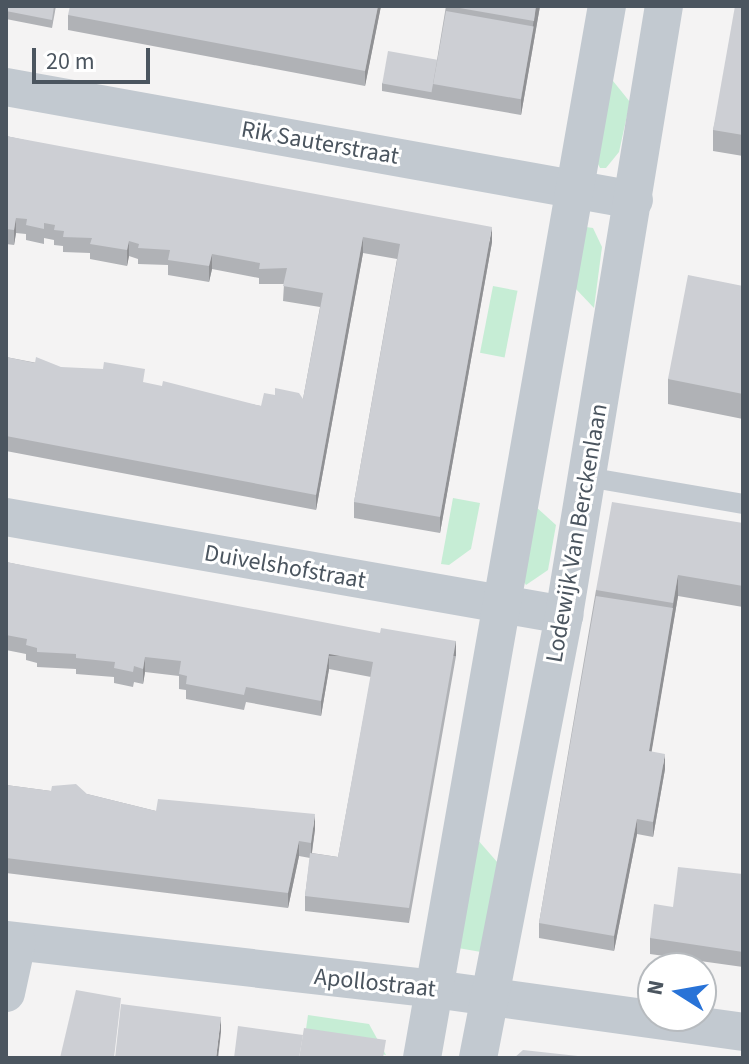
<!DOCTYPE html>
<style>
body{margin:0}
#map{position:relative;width:749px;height:1064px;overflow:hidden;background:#f4f3f3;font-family:"Source Sans 3",sans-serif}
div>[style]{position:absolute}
.green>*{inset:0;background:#c6edd5;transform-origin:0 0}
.service>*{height:20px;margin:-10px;padding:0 10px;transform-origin:10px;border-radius:10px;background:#c2c9d0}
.minor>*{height:38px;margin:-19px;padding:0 19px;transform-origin:19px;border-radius:19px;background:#c2c9d0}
.wall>*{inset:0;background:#b0b2b6}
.shaded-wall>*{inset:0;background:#909194;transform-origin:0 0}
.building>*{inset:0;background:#cdcfd4;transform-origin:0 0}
span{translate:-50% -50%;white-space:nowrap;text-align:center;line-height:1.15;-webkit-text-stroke:6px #fff;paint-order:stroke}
.street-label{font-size:24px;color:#4b555f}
.frame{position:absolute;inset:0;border:8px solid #4b555f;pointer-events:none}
.north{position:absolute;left:637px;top:952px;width:80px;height:80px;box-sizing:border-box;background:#fff;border:2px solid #b7bbbf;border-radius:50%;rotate:281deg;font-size:22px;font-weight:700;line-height:32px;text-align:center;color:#4b555f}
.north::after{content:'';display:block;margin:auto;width:28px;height:36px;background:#2973d7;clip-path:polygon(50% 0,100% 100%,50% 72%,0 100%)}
.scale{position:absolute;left:32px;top:48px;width:118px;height:36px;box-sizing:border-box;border:4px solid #4b555f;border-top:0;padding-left:10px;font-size:24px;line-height:28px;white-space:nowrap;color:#4b555f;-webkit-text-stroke:6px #fff;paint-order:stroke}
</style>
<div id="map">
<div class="green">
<i style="clip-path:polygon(609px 76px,630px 102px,619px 152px,606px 168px,600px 168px,597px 162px)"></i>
<i style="clip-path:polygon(586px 227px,593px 228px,602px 247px,594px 308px,575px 288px)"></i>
<i style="left:493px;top:286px;width:25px;height:68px;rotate:11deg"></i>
<i style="clip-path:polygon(453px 498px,480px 503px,471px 549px,449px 565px,441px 564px)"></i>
<i style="clip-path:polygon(535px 506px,556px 525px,548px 570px,526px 585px,522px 579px)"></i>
<i style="clip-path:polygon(477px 839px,498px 863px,481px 952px,458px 948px)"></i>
<i style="clip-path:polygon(308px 1015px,369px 1024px,386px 1055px,304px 1043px)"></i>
</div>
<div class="service">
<i style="left:587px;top:477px;width:158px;rotate:9.8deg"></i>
</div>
<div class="minor">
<i style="left:6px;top:87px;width:638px;rotate:10.2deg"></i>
<i style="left:6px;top:517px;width:567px;rotate:9.96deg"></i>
<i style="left:6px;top:940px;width:431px;rotate:6.5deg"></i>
<i style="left:434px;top:989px;width:312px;rotate:7.9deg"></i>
<i style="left:6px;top:993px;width:52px;rotate:-77.8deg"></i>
<i style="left:422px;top:1058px;width:1068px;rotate:-80.03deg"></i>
<i style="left:478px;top:1058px;width:451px;rotate:-79deg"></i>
<i style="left:564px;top:615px;width:617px;rotate:-80.68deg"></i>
</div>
<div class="wall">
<i style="clip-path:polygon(6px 6px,56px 6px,52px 28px,6px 19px)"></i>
<i style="clip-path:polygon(381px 6px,365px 86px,68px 30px,68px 15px)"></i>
<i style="clip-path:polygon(446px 6px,540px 6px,521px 115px,382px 91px,382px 83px,437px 60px)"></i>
<i style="clip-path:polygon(743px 6px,743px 156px,713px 151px,713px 130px)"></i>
<i style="clip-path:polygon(6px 136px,492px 242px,440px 533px,354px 518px,354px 502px,397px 259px,363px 253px,316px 510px,6px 451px,6px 357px,261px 406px,303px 399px,320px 307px,283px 301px,284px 284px,259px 284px,259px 278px,212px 269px,209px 282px,168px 275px,168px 265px,138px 264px,138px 259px,129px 256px,127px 266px,90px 259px,90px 253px,63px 252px,63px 246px,54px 245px,54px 240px,44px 238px,44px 244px,26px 240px,26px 234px,16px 233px,14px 245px,6px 244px)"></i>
<i style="clip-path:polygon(743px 286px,743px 419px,668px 404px,668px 379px)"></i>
<i style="clip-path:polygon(743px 523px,743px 607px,678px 596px,651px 752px,665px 769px,653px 837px,637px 834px,614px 951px,539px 938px,539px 923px,596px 590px)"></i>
<i style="clip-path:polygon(6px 562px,456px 656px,409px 923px,305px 911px,305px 896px,310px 858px,299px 856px,288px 908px,6px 873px,6px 785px,51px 791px,87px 794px,156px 811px,315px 829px,312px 853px,338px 857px,371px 677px,329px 669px,321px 716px,246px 702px,244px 710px,186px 699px,186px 690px,179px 689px,179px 676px,145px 672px,143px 684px,134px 682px,133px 687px,114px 683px,114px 677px,76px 674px,76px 669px,37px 667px,37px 663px,26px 660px,26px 654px,6px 650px)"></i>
<i style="clip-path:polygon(743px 874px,743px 967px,650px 954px,650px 938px,673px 907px)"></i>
</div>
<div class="shaded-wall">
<i style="clip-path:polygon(378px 6px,381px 6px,365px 86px,365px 71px)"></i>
<i style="clip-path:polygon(536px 6px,540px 6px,521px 115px,521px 100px)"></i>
<i style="clip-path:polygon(16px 218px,16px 233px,14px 245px,14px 230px)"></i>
<i style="clip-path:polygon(492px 227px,492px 242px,440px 533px,440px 517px)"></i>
<i style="clip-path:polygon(363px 237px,363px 253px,316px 510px,316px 495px)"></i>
<i style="clip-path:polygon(129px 241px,129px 256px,127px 266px,127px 250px)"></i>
<i style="clip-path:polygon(212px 254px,212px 269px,209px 282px,209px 266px)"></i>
<i style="clip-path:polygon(678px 575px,678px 596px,649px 767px,649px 751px)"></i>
<i style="left:456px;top:641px;width:15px;height:271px;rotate:90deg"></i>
<i style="clip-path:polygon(329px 654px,329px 669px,321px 716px,321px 701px)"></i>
<i style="clip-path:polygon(145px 657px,145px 672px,143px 684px,143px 669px)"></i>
<i style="clip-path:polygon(665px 754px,665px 769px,653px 837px,653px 822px)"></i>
<i style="clip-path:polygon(315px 814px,315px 829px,311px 858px,311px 843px)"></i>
<i style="clip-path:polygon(637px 819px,637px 834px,614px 951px,614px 936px)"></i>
<i style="clip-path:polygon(299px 841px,299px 856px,288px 908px,288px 893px)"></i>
<i style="clip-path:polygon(221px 1017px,221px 1032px,218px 1058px,216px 1058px)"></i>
</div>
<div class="building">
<i style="clip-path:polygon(6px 6px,54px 6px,52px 20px,6px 11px)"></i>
<i style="clip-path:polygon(70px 6px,378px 6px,365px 71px,68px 15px)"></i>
<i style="clip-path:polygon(448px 6px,536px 6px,534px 21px)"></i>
<i style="clip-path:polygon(735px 6px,743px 6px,743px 135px,713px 130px)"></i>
<i style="left:446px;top:11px;width:89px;height:74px;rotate:10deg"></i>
<i style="left:388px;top:51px;width:50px;height:33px;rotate:10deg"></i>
<i style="clip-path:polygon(6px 136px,492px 227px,440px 517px,354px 502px,400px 244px,363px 237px,316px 495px,6px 436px,6px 357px,35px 363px,36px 357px,61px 367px,103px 369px,104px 362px,145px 369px,143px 382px,162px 386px,163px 381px,261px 406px,264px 393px,275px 395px,275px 388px,299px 393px,303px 399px,323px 293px,283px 286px,287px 268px,259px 269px,260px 263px,212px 254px,209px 266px,168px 260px,170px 250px,138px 248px,139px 244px,129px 241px,127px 250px,90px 244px,92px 238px,63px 237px,64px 231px,54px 230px,55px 225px,44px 223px,44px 229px,26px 225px,27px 219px,16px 218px,14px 230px,6px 229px)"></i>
<i style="clip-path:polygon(688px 275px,743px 286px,743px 394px,668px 379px)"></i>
<i style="clip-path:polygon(612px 502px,743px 523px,743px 586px,678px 575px,673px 603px,596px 590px)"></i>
<i style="clip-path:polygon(6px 562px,380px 633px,381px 628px,456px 641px,409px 908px,305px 896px,310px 853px,338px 857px,373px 662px,329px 654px,321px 701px,246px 687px,244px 695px,186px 684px,187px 676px,179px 674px,181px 661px,145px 657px,143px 669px,134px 666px,133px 672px,114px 668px,115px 662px,76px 658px,76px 654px,37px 652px,37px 648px,26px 645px,27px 639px,6px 635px)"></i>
<i style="clip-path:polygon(596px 596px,673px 608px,649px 751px,665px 754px,653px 822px,637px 819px,614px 936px,539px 923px)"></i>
<i style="clip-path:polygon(76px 784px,87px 794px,156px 811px,158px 799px,315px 814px,311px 843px,299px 841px,288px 893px,6px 858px,6px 785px,51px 791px,52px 786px)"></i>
<i style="clip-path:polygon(678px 867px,743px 874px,743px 952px,650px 938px,654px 904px,673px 907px)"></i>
<i style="clip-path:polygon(76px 990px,121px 998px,114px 1058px,60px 1058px)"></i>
<i style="clip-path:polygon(121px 1004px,221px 1017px,216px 1058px,115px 1058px)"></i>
<i style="clip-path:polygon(238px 1026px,303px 1035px,299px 1058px,234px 1058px)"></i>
<i style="clip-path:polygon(304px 1028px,386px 1040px,383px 1058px,299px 1058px)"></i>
<i style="clip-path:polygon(523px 1050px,596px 1058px,514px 1058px)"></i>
</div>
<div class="street-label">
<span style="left:320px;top:143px;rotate:10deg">Rik Sauterstraat</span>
<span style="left:577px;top:533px;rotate:-80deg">Lodewijk Van Berckenlaan</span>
<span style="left:285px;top:567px;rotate:10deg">Duivelshofstraat</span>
<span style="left:375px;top:983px;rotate:6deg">Apollostraat</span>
</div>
<div class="frame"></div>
<div class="north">N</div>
<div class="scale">20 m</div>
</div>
